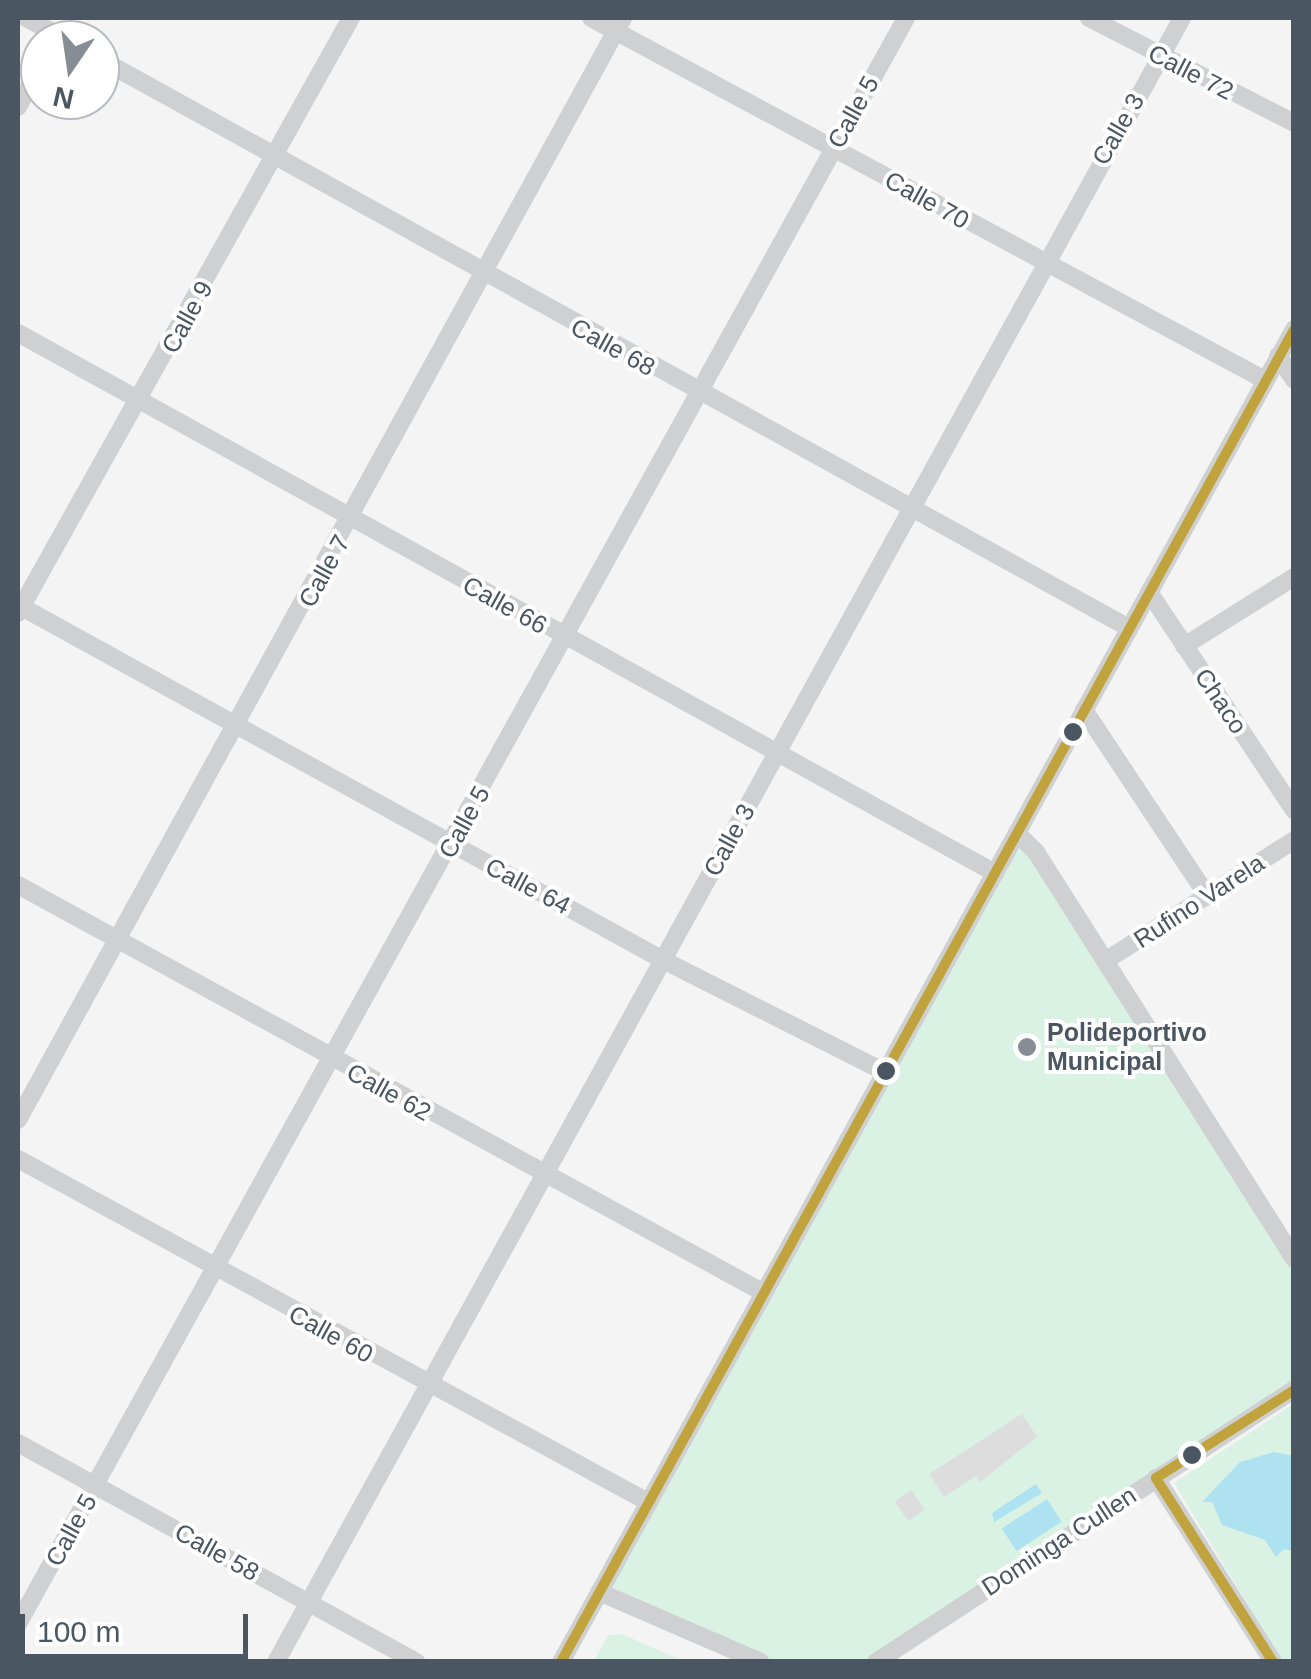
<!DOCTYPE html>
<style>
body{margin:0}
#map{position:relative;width:1311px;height:1679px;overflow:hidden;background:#f4f4f4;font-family:Helvetica,sans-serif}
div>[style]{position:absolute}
.green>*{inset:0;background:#d9f2e3}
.water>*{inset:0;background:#aee2f0;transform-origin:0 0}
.building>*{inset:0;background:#ddddde;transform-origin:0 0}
.minor>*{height:18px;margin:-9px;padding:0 9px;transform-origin:9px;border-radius:9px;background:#ced0d2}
.bus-1>*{height:10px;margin:-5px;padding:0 5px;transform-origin:5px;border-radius:5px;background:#c0a33d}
.dots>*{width:28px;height:28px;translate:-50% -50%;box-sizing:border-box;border:5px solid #fff;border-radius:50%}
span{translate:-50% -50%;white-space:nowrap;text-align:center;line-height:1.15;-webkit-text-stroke:8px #fff;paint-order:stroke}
.street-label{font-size:25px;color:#4a5661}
.poi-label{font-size:25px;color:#4a5661;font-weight:700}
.left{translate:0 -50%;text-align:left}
.frame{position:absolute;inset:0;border:20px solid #4a5661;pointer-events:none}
.north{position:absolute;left:20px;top:20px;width:100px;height:100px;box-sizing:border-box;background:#fff;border:2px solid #b7bbc0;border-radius:50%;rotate:193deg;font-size:28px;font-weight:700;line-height:40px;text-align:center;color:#4a5661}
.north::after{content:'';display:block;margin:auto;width:35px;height:45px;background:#868d94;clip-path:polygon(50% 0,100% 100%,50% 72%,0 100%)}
.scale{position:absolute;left:20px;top:1614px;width:228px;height:45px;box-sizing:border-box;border:5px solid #4a5661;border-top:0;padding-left:12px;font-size:30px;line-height:35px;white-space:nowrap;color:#4a5661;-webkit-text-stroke:8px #fff;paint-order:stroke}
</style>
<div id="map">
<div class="green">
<i style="clip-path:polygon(1017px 833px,1293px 1261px,1293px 1390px,876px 1661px,761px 1661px,599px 1592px)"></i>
<i style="clip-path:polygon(1293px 1404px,1293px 1661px,1282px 1661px,1174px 1483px)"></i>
<i style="clip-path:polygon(622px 1634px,683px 1661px,594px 1661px,608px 1635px)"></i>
</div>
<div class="water">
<i style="clip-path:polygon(1274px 1452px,1294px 1456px,1293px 1551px,1284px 1549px,1276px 1557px,1265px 1540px,1222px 1525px,1212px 1502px,1202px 1502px,1240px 1462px)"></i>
<i style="clip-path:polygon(1036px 1484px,1042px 1493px,994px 1522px,992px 1513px)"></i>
<i style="left:1047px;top:1499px;width:27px;height:54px;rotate:57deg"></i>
</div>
<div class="building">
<i style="clip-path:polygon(1022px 1414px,1037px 1437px,980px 1482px,976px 1476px,944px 1497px,929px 1474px)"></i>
<i style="left:911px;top:1490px;width:24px;height:20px;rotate:55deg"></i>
</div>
<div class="minor">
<i style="left:26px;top:18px;width:47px;rotate:28.2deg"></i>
<i style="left:591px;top:18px;width:765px;rotate:28.24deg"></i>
<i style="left:1089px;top:18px;width:230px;rotate:27.1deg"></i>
<i style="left:100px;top:59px;width:1176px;rotate:28.94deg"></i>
<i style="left:18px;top:107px;width:46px;rotate:-61.2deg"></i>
<i style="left:18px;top:333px;width:1116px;rotate:28.93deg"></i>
<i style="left:1278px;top:356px;width:29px;rotate:56deg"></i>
<i style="left:1149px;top:592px;width:262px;rotate:56.4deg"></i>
<i style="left:18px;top:605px;width:736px;rotate:28.83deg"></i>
<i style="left:663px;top:960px;width:249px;rotate:26.8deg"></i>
<i style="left:18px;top:613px;width:682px;rotate:-60.77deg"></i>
<i style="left:1184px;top:646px;width:130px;rotate:-32.1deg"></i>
<i style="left:1084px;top:710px;width:222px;rotate:56.4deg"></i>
<i style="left:1017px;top:833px;width:27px;rotate:45deg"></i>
<i style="left:1036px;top:852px;width:482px;rotate:57.6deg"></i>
<i style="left:18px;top:885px;width:850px;rotate:28.67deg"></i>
<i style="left:1105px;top:961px;width:224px;rotate:-32.6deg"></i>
<i style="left:18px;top:1120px;width:1257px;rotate:-61.23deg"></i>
<i style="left:18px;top:1159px;width:717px;rotate:28.57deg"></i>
<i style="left:18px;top:1443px;width:455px;rotate:28.8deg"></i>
<i style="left:1156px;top:1478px;width:218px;rotate:57.5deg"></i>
<i style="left:599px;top:1592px;width:176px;rotate:23.4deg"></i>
<i style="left:18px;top:1624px;width:1835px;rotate:-61.06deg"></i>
<i style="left:276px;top:1662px;width:1877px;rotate:-61.14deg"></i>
<i style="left:561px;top:1662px;width:1521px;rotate:-61.19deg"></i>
<i style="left:876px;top:1662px;width:499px;rotate:-33.1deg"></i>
</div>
<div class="bus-1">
<i style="left:561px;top:1662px;width:1520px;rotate:-61.18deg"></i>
<i style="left:1273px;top:1662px;width:218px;rotate:-122.5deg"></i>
<i style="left:1156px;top:1478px;width:164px;rotate:-32.5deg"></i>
</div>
<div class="dots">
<i style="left:1073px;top:732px;background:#4a5661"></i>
<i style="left:1027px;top:1047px;background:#868d94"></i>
<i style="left:886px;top:1071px;background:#4a5661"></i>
<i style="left:1192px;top:1455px;background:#4a5661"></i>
</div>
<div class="street-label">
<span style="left:1191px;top:72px;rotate:27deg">Calle 72</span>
<span style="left:853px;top:112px;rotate:-61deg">Calle 5</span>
<span style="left:1118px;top:129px;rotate:-60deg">Calle 3</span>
<span style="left:927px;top:200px;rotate:29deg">Calle 70</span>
<span style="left:187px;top:317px;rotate:-61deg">Calle 9</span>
<span style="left:613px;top:347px;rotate:29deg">Calle 68</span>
<span style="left:324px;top:571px;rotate:-61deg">Calle 7</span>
<span style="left:505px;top:605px;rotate:29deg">Calle 66</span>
<span style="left:1221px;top:701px;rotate:56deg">Chaco</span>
<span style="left:464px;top:822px;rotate:-61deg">Calle 5</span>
<span style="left:729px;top:840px;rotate:-61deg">Calle 3</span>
<span style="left:528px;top:886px;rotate:28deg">Calle 64</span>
<span style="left:1199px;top:901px;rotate:-33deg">Rufino Varela</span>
<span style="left:389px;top:1092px;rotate:29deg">Calle 62</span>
<span style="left:331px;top:1334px;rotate:29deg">Calle 60</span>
<span style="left:71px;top:1530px;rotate:-61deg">Calle 5</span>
<span style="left:1059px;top:1541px;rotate:-33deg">Dominga Cullen</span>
<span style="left:217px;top:1552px;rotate:29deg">Calle 58</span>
</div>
<div class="poi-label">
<span class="left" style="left:1047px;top:1047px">Polideportivo<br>Municipal</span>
</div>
<div class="frame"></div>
<div class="north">N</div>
<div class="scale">100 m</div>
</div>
